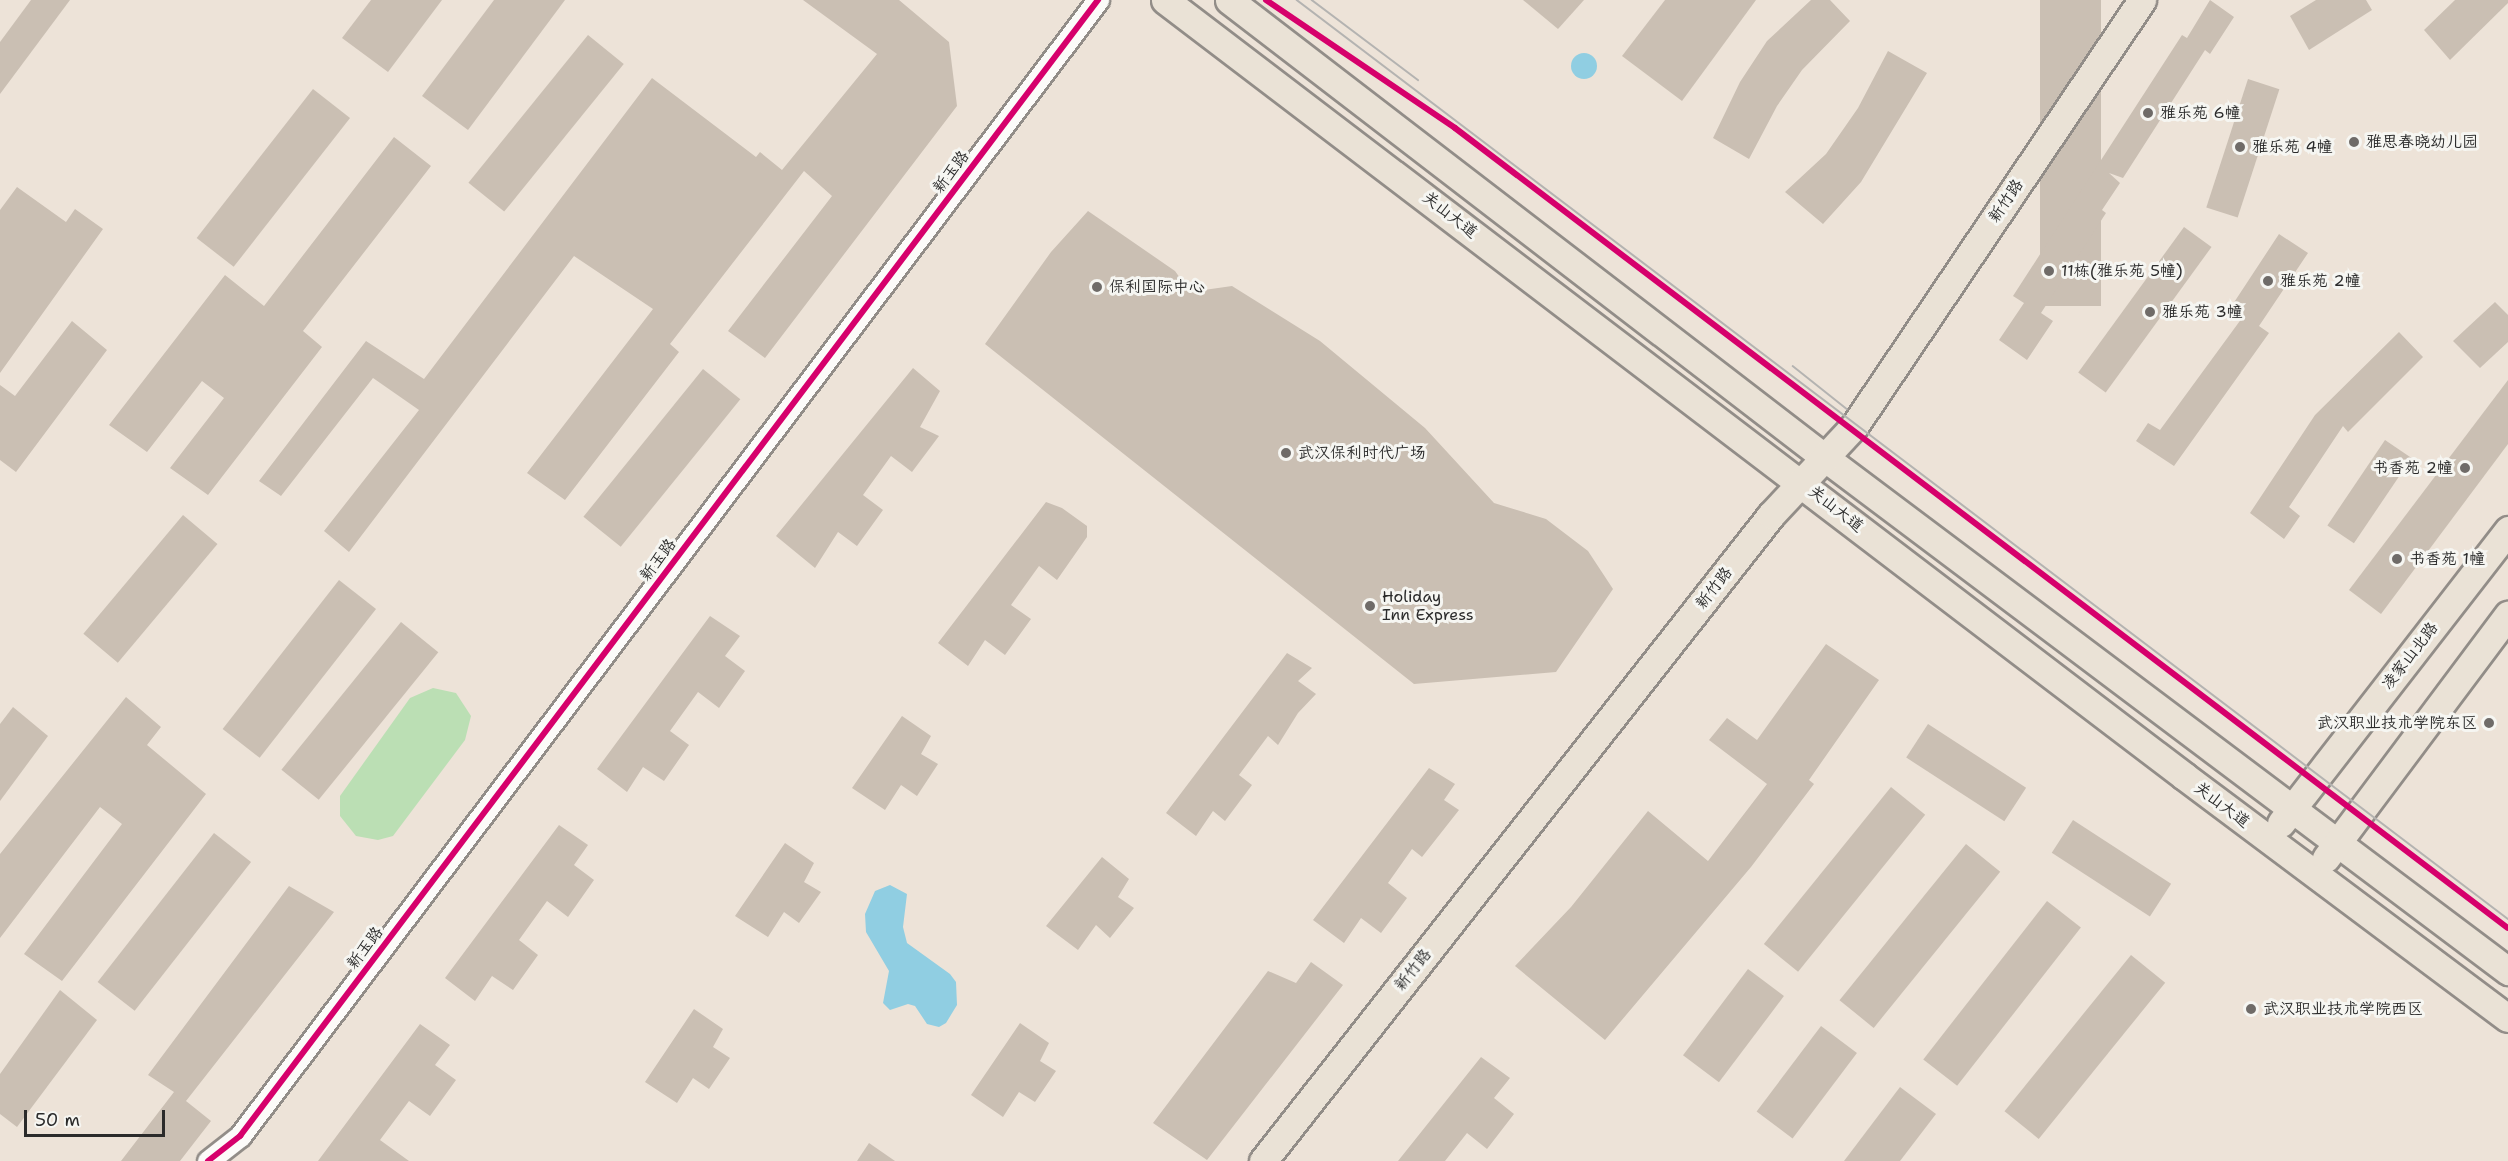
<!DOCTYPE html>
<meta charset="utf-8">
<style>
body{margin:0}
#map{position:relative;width:2508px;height:1161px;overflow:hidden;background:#ede3d8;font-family:"Shantell Sans","LXGW WenKai TC",sans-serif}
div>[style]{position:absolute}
.green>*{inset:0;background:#bbdfb4}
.water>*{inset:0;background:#90cee2}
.round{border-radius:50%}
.building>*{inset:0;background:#cabfb3;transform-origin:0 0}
.roads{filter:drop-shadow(2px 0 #928d88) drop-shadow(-2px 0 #928d88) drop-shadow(0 2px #928d88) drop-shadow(0 -2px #928d88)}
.minor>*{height:21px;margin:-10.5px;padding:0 10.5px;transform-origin:10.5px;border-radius:10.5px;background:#fcfbf9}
.major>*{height:27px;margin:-13.5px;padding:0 13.5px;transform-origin:13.5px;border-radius:13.5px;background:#eae2d6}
.tram>*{height:1.5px;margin:-0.75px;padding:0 0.75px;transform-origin:0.75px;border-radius:0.75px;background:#b4b3b1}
.cycleway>*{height:6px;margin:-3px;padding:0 3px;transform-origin:3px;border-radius:3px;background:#d6006c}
.dots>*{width:16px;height:16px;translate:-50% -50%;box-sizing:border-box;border:3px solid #f6f6f2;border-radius:50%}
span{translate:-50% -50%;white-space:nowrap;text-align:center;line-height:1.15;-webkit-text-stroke:6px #f6f6f2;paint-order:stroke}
.poi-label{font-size:16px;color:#2b2b2b}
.left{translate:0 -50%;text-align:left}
.right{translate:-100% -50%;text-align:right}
.street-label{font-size:16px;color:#2b2b2b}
.scale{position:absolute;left:24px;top:1110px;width:141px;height:27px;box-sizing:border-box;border:3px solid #2b2b2b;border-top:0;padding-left:8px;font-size:18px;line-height:21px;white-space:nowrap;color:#2b2b2b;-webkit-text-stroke:4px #f6f6f2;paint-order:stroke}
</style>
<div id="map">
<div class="green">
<i style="clip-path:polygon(433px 688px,456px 693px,471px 716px,465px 740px,393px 836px,378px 840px,356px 836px,340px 816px,340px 796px,410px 698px)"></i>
</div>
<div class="water">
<i class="round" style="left:1571px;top:53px;width:26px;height:26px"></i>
<i style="clip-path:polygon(890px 885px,907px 894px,903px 927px,907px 943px,950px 974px,956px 982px,957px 1005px,946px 1023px,939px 1027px,927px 1024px,915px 1006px,908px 1004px,890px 1010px,883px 1003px,889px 971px,866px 932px,865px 914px,875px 891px)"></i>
</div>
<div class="building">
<i style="clip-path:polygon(31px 0,70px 0,0 94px,0 42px)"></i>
<i style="clip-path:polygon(371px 0,442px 0,388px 72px,342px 38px)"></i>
<i style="clip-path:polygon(494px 0,565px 0,468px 130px,422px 96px)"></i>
<i style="clip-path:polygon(803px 0,899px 0,949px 42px,957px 106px,765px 358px,728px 331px,832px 196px,804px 171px,670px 344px,679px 352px,565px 500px,527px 473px,653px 309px,574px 256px,349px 552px,324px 531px,419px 410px,373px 378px,281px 496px,259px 481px,366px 341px,424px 379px,652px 78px,756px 157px,760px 152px,782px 170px,877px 54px)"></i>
<i style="clip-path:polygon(1523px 0,1584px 0,1558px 29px)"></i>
<i style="clip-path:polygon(1665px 0,1756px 0,1682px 101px,1622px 56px)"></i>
<i style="clip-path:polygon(1811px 0,1830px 0,1850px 21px,1802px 70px,1777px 106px,1749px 159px,1713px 138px,1740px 82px,1767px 41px)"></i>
<i style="left:2040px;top:0;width:61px;height:306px"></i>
<i style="clip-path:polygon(2210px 0,2234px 17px,2210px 54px,2205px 50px,2123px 178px,2109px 173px,2120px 183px,2102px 210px,2106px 213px,2041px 313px,2053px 321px,2027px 360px,1999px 340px,2024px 303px,2013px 296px,2182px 35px,2187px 38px)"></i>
<i style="clip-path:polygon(2316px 0,2366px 0,2372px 10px,2309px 50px,2290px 16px)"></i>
<i style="clip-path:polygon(2455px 0,2508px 0,2508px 3px,2450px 60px,2424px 30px)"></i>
<i style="left:588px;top:35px;width:46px;height:190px;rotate:39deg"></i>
<i style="clip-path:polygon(1888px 51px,1927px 73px,1861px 182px,1823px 224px,1785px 192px,1826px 154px,1858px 108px)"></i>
<i style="left:2248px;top:79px;width:33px;height:135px;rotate:18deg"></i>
<i style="left:313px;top:89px;width:47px;height:189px;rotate:38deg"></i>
<i style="clip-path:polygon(394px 137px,431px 166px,303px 331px,322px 347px,208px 495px,170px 468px,224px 398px,202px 381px,147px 452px,109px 425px,225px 275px,264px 306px)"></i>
<i style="clip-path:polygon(17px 187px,66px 222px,75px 209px,103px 229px,0 373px,0 210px)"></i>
<i style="clip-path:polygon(1088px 211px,1175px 271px,1190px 292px,1232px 286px,1320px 341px,1425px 428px,1494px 503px,1546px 519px,1588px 551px,1613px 589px,1556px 672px,1414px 684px,985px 344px,1051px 252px)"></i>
<i style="left:2184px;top:227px;width:34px;height:180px;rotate:36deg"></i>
<i style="clip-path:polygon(2279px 234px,2308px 253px,2259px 326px,2269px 333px,2174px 466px,2136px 441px,2148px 423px,2160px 430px,2242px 318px,2229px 310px)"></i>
<i style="clip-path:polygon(2495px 302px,2508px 315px,2508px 342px,2480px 368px,2453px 341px)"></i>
<i style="clip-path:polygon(72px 321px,107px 350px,16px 472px,0 460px,0 385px,15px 396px)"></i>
<i style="clip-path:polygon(2399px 332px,2423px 357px,2348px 432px,2343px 426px,2289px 507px,2300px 516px,2284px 539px,2250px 513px,2315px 415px)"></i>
<i style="clip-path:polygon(913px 368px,940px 391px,920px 427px,939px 436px,912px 472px,891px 456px,863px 495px,883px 510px,857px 546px,838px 532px,815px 568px,776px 536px)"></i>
<i style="left:703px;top:369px;width:48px;height:190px;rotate:39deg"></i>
<i style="clip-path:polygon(2508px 380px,2508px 444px,2381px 614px,2349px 590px)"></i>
<i style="left:2385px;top:440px;width:32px;height:103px;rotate:34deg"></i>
<i style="clip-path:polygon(1046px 502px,1062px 508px,1087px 526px,1087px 537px,1057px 580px,1039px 566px,1011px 605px,1031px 619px,1005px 655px,985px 640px,968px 666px,938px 643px)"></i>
<i style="left:183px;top:515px;width:45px;height:155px;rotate:40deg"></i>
<i style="left:339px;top:580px;width:47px;height:189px;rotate:38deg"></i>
<i style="clip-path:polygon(710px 616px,740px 636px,725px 656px,745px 671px,719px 708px,698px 692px,670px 731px,689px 745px,664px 781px,643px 767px,627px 792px,597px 769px)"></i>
<i style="left:401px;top:622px;width:48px;height:190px;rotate:39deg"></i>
<i style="clip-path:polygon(1826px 644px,1879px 680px,1809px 780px,1814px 784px,1751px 867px,1605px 1040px,1515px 966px,1571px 907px,1648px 811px,1708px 861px,1767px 784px,1709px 740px,1727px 718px,1757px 740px)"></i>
<i style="clip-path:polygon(1287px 653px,1312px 668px,1298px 681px,1316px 694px,1298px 713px,1278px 745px,1268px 736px,1239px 775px,1252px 785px,1225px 821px,1213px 811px,1196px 836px,1166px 813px)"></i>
<i style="clip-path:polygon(126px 697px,161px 727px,147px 745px,206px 794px,62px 981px,24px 954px,122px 824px,100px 807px,0 938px,0 854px)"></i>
<i style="clip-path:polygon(13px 707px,48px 736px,0 801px,0 724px)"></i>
<i style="clip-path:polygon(902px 716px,931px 736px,921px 754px,938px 764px,917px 796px,901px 785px,885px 810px,852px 788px)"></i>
<i style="left:1928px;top:724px;width:117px;height:40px;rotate:33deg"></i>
<i style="clip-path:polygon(1429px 768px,1455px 784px,1444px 800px,1459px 810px,1422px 857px,1412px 849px,1388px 883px,1407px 898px,1381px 933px,1361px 918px,1344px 943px,1313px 920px)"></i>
<i style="left:1891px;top:787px;width:44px;height:202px;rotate:39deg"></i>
<i style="left:2073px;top:820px;width:117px;height:39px;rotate:33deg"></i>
<i style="clip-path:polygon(559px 825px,588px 845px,574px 865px,594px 880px,568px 917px,547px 901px,519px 940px,538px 955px,513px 990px,492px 976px,475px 1001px,445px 978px)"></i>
<i style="left:214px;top:833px;width:47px;height:189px;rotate:38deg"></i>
<i style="clip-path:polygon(785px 843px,814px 863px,804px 882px,821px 892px,799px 923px,784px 912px,768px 937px,735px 916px)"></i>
<i style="left:1966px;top:844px;width:44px;height:201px;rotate:39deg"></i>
<i style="clip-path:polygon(1102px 857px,1129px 879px,1118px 897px,1134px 908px,1110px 938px,1096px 925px,1078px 950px,1046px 926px)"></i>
<i style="clip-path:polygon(289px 886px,334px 912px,186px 1101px,211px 1121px,180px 1161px,121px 1161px,174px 1092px,148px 1075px)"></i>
<i style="left:2047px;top:901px;width:43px;height:201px;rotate:38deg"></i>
<i style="left:2131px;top:955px;width:44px;height:201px;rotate:39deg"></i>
<i style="clip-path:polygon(1311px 962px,1343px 985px,1207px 1160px,1153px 1123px,1268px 971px,1296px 983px)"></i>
<i style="left:1748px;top:969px;width:45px;height:108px;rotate:37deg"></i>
<i style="clip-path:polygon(60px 990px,97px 1020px,17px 1127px,0 1114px,0 1074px)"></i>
<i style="clip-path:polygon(694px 1009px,723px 1029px,713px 1047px,730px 1058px,709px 1089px,693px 1078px,677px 1103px,645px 1082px)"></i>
<i style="clip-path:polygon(1020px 1023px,1049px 1043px,1040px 1061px,1056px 1071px,1035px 1102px,1019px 1092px,1003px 1117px,971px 1095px)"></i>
<i style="clip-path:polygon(420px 1024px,450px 1045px,435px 1065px,456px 1080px,430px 1116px,409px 1101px,380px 1140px,409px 1161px,318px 1161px)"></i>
<i style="left:1821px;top:1026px;width:45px;height:107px;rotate:37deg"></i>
<i style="clip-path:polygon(1481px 1057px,1510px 1078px,1494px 1098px,1514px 1114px,1487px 1149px,1467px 1133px,1445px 1161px,1398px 1161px)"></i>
<i style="clip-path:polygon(1900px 1087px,1936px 1114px,1900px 1161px,1844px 1161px)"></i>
<i style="clip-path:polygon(869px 1143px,895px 1161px,857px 1161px)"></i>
</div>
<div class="roads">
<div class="minor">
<i style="left:208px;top:1161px;width:41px;rotate:-38deg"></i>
<i style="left:240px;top:1136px;width:1424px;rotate:-52.94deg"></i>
</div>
<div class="major">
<i style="left:1165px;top:0;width:1281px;rotate:37.29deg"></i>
<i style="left:2184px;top:776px;width:404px;rotate:36.8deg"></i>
<i style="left:1229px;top:0;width:750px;rotate:37.53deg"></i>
<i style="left:1824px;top:457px;width:856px;rotate:36.92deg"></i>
<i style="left:2281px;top:823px;width:371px;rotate:-52.2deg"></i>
<i style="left:2326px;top:858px;width:304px;rotate:-53.2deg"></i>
<i style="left:1263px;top:1161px;width:822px;rotate:-51.82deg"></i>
<i style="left:1771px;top:515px;width:123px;rotate:-47deg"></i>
<i style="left:1855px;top:425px;width:513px;rotate:-55.97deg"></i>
</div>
</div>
<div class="tram">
<i style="left:1297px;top:0;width:1520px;rotate:37.19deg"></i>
<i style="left:1312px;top:0;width:133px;rotate:37deg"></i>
<i style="left:1793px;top:366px;width:69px;rotate:38.5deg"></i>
</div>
<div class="cycleway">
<i style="left:1266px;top:0;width:228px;rotate:34.1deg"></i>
<i style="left:1455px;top:128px;width:1322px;rotate:37.23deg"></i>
<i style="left:208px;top:1161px;width:41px;rotate:-38deg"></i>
<i style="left:240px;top:1136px;width:1424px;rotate:-52.94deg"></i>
</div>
<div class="dots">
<i style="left:2148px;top:113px;background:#6f6b68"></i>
<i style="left:2354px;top:142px;background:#6f6b68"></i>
<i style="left:2240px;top:147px;background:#6f6b68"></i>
<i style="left:2049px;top:271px;background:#6f6b68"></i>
<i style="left:2268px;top:281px;background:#6f6b68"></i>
<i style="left:1097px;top:287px;background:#6f6b68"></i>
<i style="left:2150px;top:312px;background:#6f6b68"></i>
<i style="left:1286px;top:453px;background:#6f6b68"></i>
<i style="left:2465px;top:468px;background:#6f6b68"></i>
<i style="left:2397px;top:559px;background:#6f6b68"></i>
<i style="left:1370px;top:606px;background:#6f6b68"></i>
<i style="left:2489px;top:723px;background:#6f6b68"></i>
<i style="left:2251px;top:1009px;background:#6f6b68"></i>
</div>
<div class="poi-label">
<span class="left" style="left:2160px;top:113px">雅乐苑 6幢</span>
<span class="left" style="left:2366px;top:142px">雅思春晓幼儿园</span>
<span class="left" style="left:2252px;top:147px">雅乐苑 4幢</span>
<span class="left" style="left:2061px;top:271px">11栋(雅乐苑 5幢)</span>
<span class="left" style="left:2280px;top:281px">雅乐苑 2幢</span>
<span class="left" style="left:1109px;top:287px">保利国际中心</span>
<span class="left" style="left:2162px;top:312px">雅乐苑 3幢</span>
<span class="left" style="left:1298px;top:453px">武汉保利时代广场</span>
<span class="right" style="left:2453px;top:468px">书香苑 2幢</span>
<span class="left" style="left:2409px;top:559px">书香苑 1幢</span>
<span class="left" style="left:1382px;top:606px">Holiday<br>Inn Express</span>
<span class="right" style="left:2477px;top:723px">武汉职业技术学院东区</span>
<span class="left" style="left:2263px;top:1009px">武汉职业技术学院西区</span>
</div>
<div class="street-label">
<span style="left:951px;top:172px;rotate:-53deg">新玉路</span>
<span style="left:2006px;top:201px;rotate:-56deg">新竹路</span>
<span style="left:1450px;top:215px;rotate:38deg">关山大道</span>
<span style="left:1836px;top:509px;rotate:38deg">关山大道</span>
<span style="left:658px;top:560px;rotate:-53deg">新玉路</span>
<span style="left:1714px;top:588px;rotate:-52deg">新竹路</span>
<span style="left:2410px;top:656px;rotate:-52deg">凌家山北路</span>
<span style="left:2222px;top:805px;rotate:37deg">关山大道</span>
<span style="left:365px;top:948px;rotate:-53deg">新玉路</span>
<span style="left:1413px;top:970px;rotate:-52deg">新竹路</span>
</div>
<div class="scale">50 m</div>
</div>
